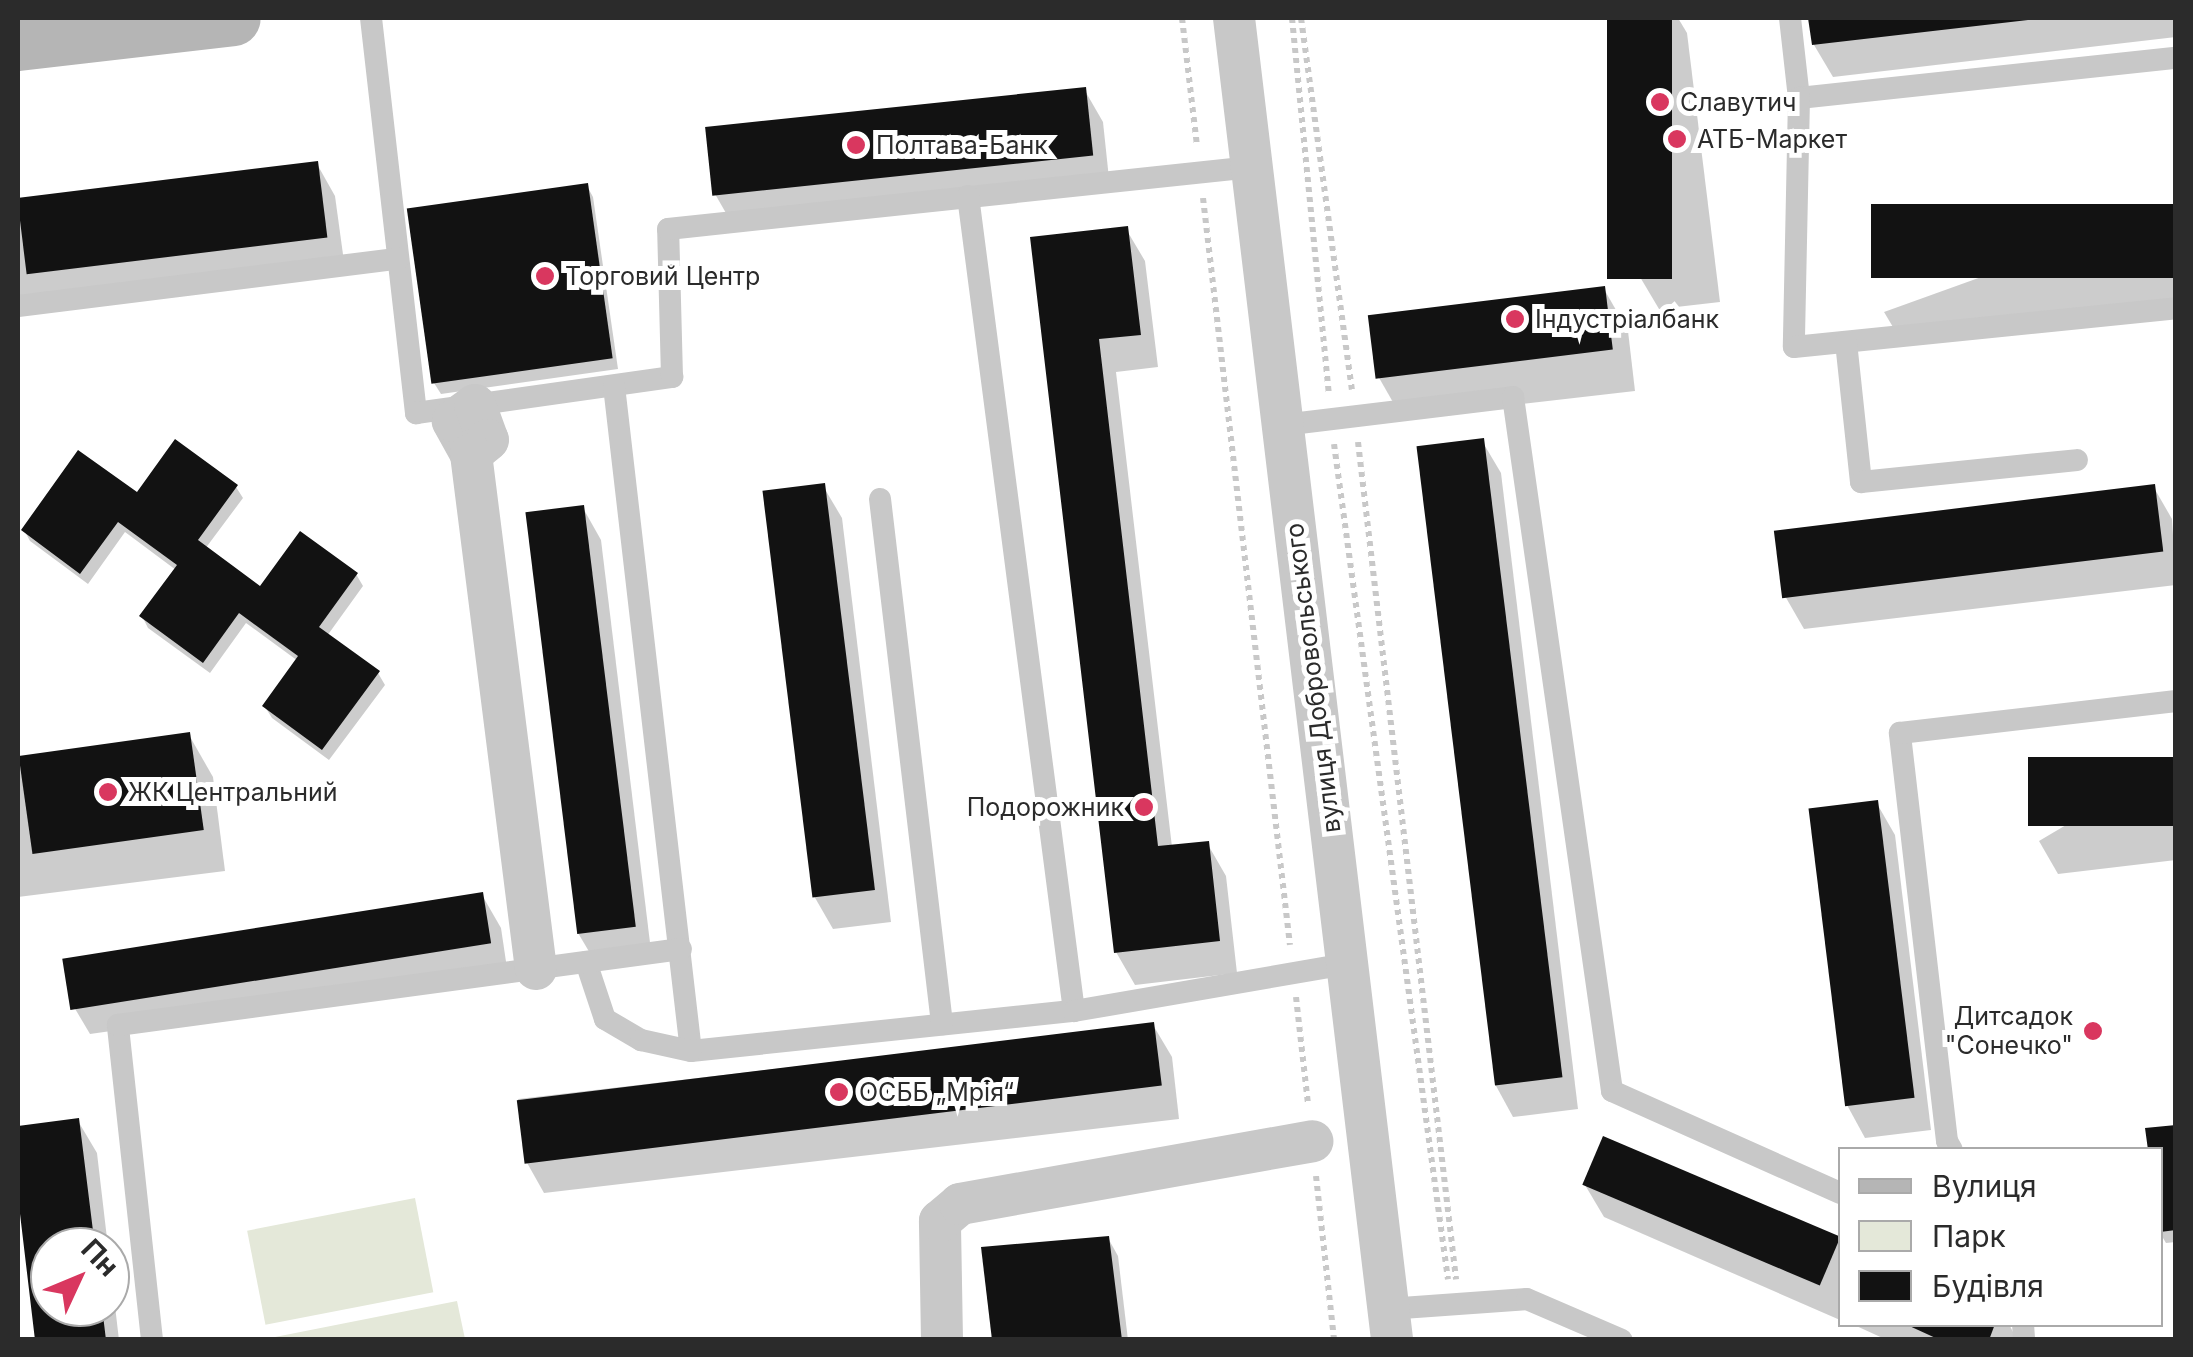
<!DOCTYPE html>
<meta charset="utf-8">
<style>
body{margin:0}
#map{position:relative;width:2193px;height:1357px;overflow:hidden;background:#fff;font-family:Inter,sans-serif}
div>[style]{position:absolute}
.green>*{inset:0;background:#e4e8d9;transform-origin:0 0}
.shadow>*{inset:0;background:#0003}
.building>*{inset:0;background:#121212;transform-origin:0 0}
.path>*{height:6px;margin-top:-3px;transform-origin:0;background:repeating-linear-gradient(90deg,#c8c8c8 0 5px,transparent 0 10px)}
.lane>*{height:22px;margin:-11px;padding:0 11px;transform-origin:11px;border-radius:11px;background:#c8c8c8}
.street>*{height:42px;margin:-21px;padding:0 21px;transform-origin:21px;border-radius:21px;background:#c8c8c8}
.secondary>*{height:55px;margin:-27.5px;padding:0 27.5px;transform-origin:27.5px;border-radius:27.5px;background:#b5b5b5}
.dots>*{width:28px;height:28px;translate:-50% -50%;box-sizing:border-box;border:5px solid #fff;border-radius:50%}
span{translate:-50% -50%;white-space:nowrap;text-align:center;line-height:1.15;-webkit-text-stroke:10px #fff;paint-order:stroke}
.poi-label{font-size:25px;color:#2b2b2b}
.left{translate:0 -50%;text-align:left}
.right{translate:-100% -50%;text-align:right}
.street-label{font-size:25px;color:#2b2b2b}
.frame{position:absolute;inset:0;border:20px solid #2b2b2b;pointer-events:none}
.legend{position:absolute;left:1838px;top:1147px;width:325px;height:180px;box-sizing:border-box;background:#fff;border:2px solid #aaa;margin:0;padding:12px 18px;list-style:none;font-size:30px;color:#2b2b2b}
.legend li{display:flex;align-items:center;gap:20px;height:50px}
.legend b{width:50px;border:2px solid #aaa}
.north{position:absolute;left:30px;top:1227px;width:100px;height:100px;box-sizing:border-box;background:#fff;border:2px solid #aaa;border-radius:50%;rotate:46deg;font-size:28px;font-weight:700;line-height:40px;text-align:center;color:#2b2b2b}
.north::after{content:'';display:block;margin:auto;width:35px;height:45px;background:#d9375f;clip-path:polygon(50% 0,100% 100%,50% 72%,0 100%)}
</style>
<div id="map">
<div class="green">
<i style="left:415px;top:1198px;width:96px;height:171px;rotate:79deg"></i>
<i style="clip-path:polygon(457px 1301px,465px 1339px,265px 1339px)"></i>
</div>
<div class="shadow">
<i style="clip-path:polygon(1609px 18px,1678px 18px,1687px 33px,1720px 302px,1659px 309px,1640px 277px)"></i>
<i style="clip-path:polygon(1811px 18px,2176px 18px,2176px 37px,1833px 77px,1814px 45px)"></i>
<i style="clip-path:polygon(1084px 89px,1103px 122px,1110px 188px,734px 227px,715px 194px)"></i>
<i style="clip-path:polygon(317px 164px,335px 196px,345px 269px,18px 314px,18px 205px)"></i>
<i style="clip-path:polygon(587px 186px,593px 197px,618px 369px,441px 394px,434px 383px)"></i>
<i style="clip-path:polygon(2176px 207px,2176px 312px,1903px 344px,1884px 312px)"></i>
<i style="clip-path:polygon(1126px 229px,1145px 261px,1158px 367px,1116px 372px,1172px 847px,1207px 843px,1226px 876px,1237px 973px,1135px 985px,1116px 952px,1033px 239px)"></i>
<i style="clip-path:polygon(1604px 289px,1628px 331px,1635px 391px,1402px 418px,1378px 376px)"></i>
<i style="clip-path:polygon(1482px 441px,1501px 473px,1578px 1109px,1513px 1117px,1495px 1084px)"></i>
<i style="clip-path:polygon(823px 486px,842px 518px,891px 922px,833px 929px,814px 896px)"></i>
<i style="clip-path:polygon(2153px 486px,2172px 519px,2176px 585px,1804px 629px,1785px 596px)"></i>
<i style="clip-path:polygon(236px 487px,243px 498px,205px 549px,261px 589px,356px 574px,363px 586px,327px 636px,378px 673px,385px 685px,329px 760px,272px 718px,265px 707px,298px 661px,246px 623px,210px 673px,148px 628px,142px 616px,176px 570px,125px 532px,88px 584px,30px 541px,24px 530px,137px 496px)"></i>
<i style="clip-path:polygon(583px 508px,601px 540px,652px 959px,597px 965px,578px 933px)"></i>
<i style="clip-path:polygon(189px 735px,213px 777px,225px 871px,18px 897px,18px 757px)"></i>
<i style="clip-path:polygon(2176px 760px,2176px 860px,2058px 874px,2039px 841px)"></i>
<i style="clip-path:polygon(1876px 802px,1895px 835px,1931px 1130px,1865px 1138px,1847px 1105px)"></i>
<i style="clip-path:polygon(482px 895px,501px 928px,508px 975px,90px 1034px,71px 1002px)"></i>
<i style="clip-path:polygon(1153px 1025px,1172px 1057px,1179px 1119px,544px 1193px,526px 1161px,518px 1099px)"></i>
<i style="clip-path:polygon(78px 1121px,97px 1153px,108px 1247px,50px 1247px,50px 1307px,110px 1307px,110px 1263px,119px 1340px,37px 1340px,18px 1177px,18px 1128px)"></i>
<i style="clip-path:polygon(2176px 1127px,2176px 1242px,2166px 1243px,2160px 1233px,2160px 1150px)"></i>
<i style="clip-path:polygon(1605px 1139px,1840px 1241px,1840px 1320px,1604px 1217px,1585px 1185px)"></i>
<i style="clip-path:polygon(1108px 1238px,1118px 1256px,1128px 1340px,995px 1340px)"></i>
<i style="clip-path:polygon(1852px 1324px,2009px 1324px,2017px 1340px,1887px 1340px)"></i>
</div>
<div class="building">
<i style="left:1607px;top:18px;width:65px;height:261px"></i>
<i style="clip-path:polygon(1808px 18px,2028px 18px,2028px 20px,1812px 45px)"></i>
<i style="left:1086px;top:87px;width:69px;height:383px;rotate:84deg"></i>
<i style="left:318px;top:161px;width:77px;height:303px;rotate:83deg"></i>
<i style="left:588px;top:183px;width:177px;height:183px;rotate:82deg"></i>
<i style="left:2176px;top:204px;width:74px;height:305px;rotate:90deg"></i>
<i style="clip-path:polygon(1128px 226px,1141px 335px,1099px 339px,1158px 846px,1209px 841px,1220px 941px,1114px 953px,1030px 237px)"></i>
<i style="left:1605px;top:286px;width:64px;height:239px;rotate:83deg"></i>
<i style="left:1484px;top:438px;width:644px;height:68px;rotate:83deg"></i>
<i style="clip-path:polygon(175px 439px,238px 485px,198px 540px,260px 586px,300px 531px,358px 573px,319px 627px,380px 671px,322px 750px,262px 706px,298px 656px,239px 613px,203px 663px,139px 616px,177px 565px,118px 522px,80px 574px,21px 530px,78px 450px,137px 492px)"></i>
<i style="left:825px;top:483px;width:410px;height:63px;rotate:83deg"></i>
<i style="left:2155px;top:484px;width:68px;height:384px;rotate:83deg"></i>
<i style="left:584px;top:505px;width:425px;height:59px;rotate:83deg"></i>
<i style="left:190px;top:732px;width:99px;height:173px;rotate:82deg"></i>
<i style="left:2176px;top:757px;width:69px;height:148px;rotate:90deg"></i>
<i style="left:1878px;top:800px;width:300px;height:70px;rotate:83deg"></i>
<i style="left:483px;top:892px;width:52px;height:426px;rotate:81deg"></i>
<i style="left:1154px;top:1022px;width:64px;height:642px;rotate:83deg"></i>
<i style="clip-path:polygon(79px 1118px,95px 1247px,50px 1247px,50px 1307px,102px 1307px,106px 1340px,35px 1340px,18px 1197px,18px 1126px)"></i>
<i style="clip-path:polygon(2176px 1125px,2176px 1230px,2160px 1232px,2160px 1150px,2148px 1150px,2145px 1128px)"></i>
<i style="left:1603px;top:1136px;width:258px;height:53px;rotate:23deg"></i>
<i style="clip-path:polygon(1109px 1236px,1122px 1340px,992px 1340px,981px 1247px)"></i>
<i style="clip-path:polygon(1905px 1324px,1995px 1324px,1989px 1340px,1940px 1340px)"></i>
</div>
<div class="path">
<i style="left:1182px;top:18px;width:128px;rotate:83.3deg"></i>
<i style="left:1292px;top:18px;width:376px;rotate:84.4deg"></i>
<i style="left:1301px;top:18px;width:375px;rotate:82.2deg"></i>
<i style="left:1203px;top:198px;width:752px;rotate:83.36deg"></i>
<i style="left:1358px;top:442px;width:843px;rotate:83.32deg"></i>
<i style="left:1334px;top:444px;width:843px;rotate:82.23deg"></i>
<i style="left:1296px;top:997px;width:108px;rotate:83.6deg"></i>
<i style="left:1316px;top:1176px;width:165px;rotate:83.7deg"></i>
</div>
<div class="lane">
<i style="left:371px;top:18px;width:398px;rotate:83.5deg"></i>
<i style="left:416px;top:413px;width:259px;rotate:-8deg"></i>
<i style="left:672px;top:377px;width:148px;rotate:-91.5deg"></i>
<i style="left:668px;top:229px;width:587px;rotate:-6.06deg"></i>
<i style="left:1790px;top:18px;width:81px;rotate:83.6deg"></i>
<i style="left:1799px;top:98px;width:379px;rotate:-6.1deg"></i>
<i style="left:1799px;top:98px;width:249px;rotate:91.2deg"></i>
<i style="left:1794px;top:347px;width:384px;rotate:-5.8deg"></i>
<i style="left:968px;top:196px;width:822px;rotate:82.59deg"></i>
<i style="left:18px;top:306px;width:383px;rotate:-7.1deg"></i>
<i style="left:1846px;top:342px;width:141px;rotate:83.9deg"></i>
<i style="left:1861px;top:482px;width:217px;rotate:-5.8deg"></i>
<i style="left:614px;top:386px;width:669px;rotate:83.4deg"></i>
<i style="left:691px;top:1051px;width:385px;rotate:-6deg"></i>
<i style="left:1074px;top:1011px;width:277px;rotate:-9.8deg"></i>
<i style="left:1283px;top:425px;width:232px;rotate:-6.9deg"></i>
<i style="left:1513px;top:397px;width:701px;rotate:81.88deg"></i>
<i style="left:1612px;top:1091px;width:250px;rotate:24.1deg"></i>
<i style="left:880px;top:499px;width:529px;rotate:83.26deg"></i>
<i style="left:586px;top:962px;width:60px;rotate:71.6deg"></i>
<i style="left:605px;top:1019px;width:42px;rotate:30.3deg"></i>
<i style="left:641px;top:1040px;width:51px;rotate:12.4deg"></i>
<i style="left:1952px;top:1150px;width:10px;rotate:-119deg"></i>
<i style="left:1947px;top:1141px;width:411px;rotate:-96.6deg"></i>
<i style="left:1900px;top:733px;width:278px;rotate:-6.6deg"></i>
<i style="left:1388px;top:1309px;width:139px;rotate:-4.1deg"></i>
<i style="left:1527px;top:1299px;width:103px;rotate:23.3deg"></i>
<i style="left:2023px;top:1324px;width:16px;rotate:86deg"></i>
<i style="left:152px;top:1340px;width:317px;rotate:-96.2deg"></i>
<i style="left:118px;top:1025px;width:568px;rotate:-7.69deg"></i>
</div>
<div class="street">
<i style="left:1234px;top:18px;width:1331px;rotate:83.18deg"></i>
<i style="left:471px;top:454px;width:38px;rotate:-119deg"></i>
<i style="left:453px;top:421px;width:27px;rotate:-36deg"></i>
<i style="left:475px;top:405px;width:37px;rotate:70deg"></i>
<i style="left:488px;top:440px;width:22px;rotate:141deg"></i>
<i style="left:471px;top:454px;width:519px;rotate:82.81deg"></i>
<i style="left:942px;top:1340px;width:119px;rotate:-91deg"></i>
<i style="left:940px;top:1221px;width:26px;rotate:-40deg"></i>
<i style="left:960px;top:1204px;width:358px;rotate:-10.1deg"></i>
</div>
<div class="secondary">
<i style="left:18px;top:43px;width:216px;rotate:-6.6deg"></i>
</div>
<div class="dots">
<i style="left:1660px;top:102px;background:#d9375f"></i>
<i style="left:1677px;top:139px;background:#d9375f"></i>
<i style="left:856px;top:145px;background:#d9375f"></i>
<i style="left:545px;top:276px;background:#d9375f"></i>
<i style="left:1515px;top:319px;background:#d9375f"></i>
<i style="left:108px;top:792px;background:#d9375f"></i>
<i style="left:1144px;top:807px;background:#d9375f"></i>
<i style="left:2093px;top:1031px;background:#d9375f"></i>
<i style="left:839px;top:1092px;background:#d9375f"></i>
</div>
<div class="poi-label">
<span class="left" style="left:1680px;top:102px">Славутич</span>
<span class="left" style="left:1697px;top:139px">АТБ-Маркет</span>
<span class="left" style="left:876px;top:145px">Полтава-Банк</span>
<span class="left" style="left:565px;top:276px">Торговий Центр</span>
<span class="left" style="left:1535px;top:319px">Індустріалбанк</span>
<span class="left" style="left:128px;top:792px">ЖК Центральний</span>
<span class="right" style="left:1124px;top:807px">Подорожник</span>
<span class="right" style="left:2073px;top:1031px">Дитсадок<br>"Сонечко"</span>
<span class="left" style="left:859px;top:1092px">ОСББ „Мрія“</span>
</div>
<div class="street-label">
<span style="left:1313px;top:678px;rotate:-97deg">вулиця Добровольського</span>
</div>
<div class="frame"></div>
<ul class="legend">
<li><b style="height:12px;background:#b5b5b5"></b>Вулиця</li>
<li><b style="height:28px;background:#e4e8d9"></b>Парк</li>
<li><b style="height:28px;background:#121212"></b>Будівля</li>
</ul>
<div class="north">Пн</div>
</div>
